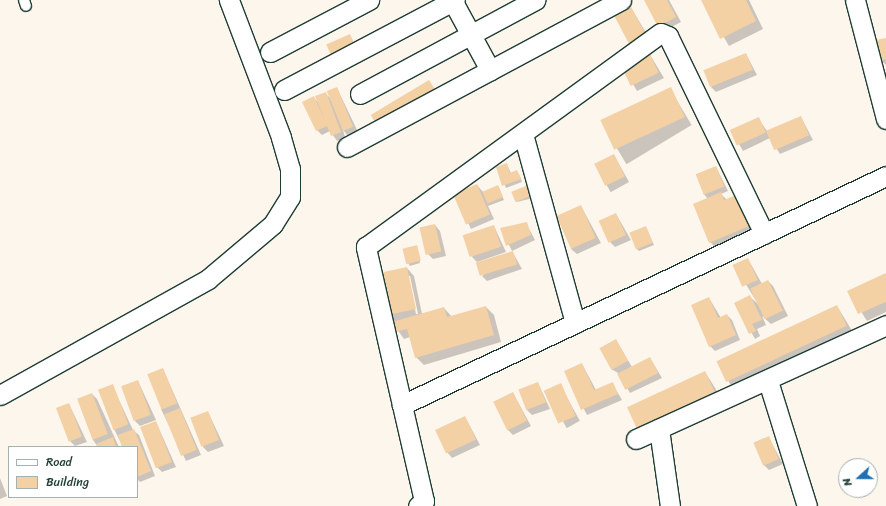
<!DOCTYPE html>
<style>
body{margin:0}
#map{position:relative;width:886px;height:506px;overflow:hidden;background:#fdf6ed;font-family:Sriracha,sans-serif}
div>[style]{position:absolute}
.shadow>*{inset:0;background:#0003;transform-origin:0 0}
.building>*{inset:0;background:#f4d0a5;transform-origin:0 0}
.roads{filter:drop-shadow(1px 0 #1f3d34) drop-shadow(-1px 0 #1f3d34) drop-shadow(0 1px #1f3d34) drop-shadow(0 -1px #1f3d34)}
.service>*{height:10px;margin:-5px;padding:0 5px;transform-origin:5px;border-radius:5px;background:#fff}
.minor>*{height:19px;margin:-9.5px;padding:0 9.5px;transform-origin:9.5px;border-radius:9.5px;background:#fff}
span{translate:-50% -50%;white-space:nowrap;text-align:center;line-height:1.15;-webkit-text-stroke:3px #fff;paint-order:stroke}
.legend{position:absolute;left:8px;top:446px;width:130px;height:52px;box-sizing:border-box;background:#fff;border:1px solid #a5b1ae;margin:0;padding:5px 7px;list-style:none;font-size:12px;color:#1f3d34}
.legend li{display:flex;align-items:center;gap:8px;height:20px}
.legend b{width:20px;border:1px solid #a5b1ae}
.north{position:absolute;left:838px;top:458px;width:40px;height:40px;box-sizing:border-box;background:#fff;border:1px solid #a5b1ae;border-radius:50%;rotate:249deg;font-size:11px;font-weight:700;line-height:16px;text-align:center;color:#1f3d34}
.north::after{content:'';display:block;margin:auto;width:14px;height:18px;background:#1f6fb2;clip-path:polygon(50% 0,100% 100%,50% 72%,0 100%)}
</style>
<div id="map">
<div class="shadow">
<i style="clip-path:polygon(645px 0,669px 0,681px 22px,664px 31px)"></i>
<i style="clip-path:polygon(702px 0,749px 0,763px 29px,729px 46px)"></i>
<i style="clip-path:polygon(630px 6px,651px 41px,635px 49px)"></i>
<i style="clip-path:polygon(886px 39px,886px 65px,881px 60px)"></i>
<i style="clip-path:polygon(649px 53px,664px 78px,637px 91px,622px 65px)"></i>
<i style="clip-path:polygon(746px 54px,757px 75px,716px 92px,711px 87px)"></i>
<i style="clip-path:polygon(886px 72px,886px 83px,884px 73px)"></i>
<i style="clip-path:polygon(429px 81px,439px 96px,380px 125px,375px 120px)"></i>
<i style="clip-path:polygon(337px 88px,358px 132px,348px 136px,343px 130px,345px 137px,337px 141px,330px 131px,322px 135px,317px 130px,314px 98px,319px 103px,325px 93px,331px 99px)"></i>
<i style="left:670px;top:89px;width:42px;height:76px;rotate:59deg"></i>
<i style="clip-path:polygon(801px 117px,813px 140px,780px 154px,770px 138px,743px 151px,731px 130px,758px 118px,767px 131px)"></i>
<i style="left:614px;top:155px;width:31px;height:21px;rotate:61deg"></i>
<i style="clip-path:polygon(507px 165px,511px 173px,519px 174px,522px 182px,506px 188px,497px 168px)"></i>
<i style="clip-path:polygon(716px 167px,728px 191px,721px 194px,727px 200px,736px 196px,756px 233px,718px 250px,710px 242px,708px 199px,703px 193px)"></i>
<i style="clip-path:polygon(477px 185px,483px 192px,498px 186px,504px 200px,488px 206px,494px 219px,471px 229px,454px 194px)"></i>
<i style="clip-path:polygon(528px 186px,533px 198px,517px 202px,515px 200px)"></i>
<i style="clip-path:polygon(581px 206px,601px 243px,577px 254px,571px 249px)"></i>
<i style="clip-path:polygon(616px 214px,631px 240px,615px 247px,610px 242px)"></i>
<i style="clip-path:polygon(526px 223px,535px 240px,512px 251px,501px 229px)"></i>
<i style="clip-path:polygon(435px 225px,440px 231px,446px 256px,433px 259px,428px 254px)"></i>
<i style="clip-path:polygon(494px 226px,506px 252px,477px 262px,472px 257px)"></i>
<i style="clip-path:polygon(646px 227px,654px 245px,639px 251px,637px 249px)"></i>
<i style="clip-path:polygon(417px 246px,420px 263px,410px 266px,408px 263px)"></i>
<i style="clip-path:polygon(513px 253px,522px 269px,487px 281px,482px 276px)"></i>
<i style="clip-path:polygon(748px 259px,762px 284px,768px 281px,773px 286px,788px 316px,771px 324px,762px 316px,766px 325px,757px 329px,760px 336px,755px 339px,735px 303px,750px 297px,758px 304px,734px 265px)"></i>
<i style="clip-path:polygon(evenodd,407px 268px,414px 276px,422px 314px,444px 308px,452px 317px,486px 307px,494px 315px,501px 342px,424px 365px,416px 357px,410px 337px,404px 339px,387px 315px,407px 268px,408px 276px,410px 276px,418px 314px,416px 314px,408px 276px)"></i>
<i style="clip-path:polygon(886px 275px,886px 312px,867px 321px,849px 292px)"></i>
<i style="clip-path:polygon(709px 298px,721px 318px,727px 315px,732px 320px,740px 340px,715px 351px,710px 346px)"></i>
<i style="clip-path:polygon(837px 306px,854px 334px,737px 391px,730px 384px,720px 364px)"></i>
<i style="clip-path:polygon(616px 340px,632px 367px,650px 358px,662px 378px,630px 393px,618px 373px,611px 369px)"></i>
<i style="clip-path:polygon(582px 364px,596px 390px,612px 383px,622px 400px,587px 415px,565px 372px)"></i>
<i style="clip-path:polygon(163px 369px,201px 455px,186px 461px,161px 409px)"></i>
<i style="clip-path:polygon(705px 372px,722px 399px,645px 435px,637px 428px)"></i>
<i style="clip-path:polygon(138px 381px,156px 420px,140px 426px,135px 421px)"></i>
<i style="clip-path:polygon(538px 383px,550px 409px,532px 415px,527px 410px)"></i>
<i style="clip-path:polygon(112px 385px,133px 430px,139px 435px,155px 476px,140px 482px,137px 479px,137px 447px,123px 447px,114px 429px)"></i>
<i style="left:560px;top:385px;width:41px;height:15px;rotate:61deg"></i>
<i style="clip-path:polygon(513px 393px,531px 426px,513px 435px,508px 430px)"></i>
<i style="clip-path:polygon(92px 394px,97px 399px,119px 447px,98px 447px,93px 440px,78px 400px)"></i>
<i style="clip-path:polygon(69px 404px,87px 442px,75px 446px,70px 441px)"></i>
<i style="clip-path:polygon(208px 412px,224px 446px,208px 452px,203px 447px)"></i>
<i style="clip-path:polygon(465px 417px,480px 445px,452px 458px,447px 452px)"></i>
<i style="clip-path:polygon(156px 422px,176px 467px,162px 472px,157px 467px)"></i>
<i style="clip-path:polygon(769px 438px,783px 464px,769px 470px,764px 465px)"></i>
<i style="clip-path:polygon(0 478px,7px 496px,0 499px)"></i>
</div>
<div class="building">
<i style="clip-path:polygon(644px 0,667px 0,676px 17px,658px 27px)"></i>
<i style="clip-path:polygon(701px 0,746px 0,756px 21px,720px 39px)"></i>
<i style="left:630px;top:5px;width:34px;height:19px;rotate:62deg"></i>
<i style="left:350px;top:34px;width:12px;height:26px;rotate:66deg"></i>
<i style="clip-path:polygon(886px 38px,886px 59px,880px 61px,876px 40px)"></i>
<i style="left:649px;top:52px;width:23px;height:31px;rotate:65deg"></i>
<i style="left:746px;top:53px;width:18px;height:46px;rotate:68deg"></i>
<i style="left:429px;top:80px;width:12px;height:68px;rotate:59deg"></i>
<i style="left:337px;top:87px;width:43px;height:11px;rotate:68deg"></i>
<i style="left:671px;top:87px;width:33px;height:78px;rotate:65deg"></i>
<i style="clip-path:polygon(326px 92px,341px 132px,331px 136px,327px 126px,316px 131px,302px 102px,314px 96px,325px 121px,315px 96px)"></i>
<i style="left:801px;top:116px;width:21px;height:38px;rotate:67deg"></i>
<i style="left:759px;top:117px;width:17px;height:32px;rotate:66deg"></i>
<i style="left:614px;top:154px;width:25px;height:22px;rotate:64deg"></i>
<i style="clip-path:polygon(507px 163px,510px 173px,517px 170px,521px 179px,502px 186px,496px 167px)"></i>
<i style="left:716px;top:166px;width:22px;height:22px;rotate:68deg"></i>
<i style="left:477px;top:184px;width:33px;height:26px;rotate:67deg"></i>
<i style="left:498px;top:185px;width:13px;height:17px;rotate:67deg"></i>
<i style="left:528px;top:185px;width:11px;height:18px;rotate:68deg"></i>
<i style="clip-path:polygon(721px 192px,724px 200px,736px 195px,749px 226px,709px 243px,693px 204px)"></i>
<i style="left:581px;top:205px;width:36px;height:27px;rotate:66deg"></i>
<i style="left:616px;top:213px;width:24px;height:19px;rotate:66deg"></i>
<i style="clip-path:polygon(527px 222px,531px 235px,506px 246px,500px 228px)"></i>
<i style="left:435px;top:224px;width:28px;height:16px;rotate:77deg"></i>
<i style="left:494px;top:225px;width:23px;height:33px;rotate:72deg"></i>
<i style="left:646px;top:226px;width:18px;height:18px;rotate:68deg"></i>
<i style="left:417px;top:245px;width:16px;height:15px;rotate:76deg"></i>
<i style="left:513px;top:251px;width:14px;height:39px;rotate:73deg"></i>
<i style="left:748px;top:258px;width:24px;height:17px;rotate:66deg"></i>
<i style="left:407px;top:267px;width:43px;height:31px;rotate:78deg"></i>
<i style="clip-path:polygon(886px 273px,886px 302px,858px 314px,847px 291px)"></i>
<i style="left:768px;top:280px;width:34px;height:20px;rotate:64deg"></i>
<i style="clip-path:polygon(750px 295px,762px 320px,752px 324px,756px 331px,749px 334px,734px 303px)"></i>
<i style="clip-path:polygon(709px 297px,718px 318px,727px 314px,736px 335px,709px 347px,691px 305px)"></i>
<i style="left:837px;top:305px;width:23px;height:133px;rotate:65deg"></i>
<i style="clip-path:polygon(486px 306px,494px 335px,415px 358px,407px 329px,395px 332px,392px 322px,444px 307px,447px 317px)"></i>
<i style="left:616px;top:339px;width:25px;height:19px;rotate:61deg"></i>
<i style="left:650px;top:357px;width:18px;height:37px;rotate:63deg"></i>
<i style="clip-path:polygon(582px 363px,594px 390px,613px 382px,618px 394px,581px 410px,564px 371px)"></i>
<i style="left:163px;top:368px;width:38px;height:17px;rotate:68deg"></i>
<i style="left:705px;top:371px;width:23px;height:86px;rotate:65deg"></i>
<i style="left:138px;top:380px;width:37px;height:18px;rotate:70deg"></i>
<i style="left:538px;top:382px;width:22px;height:21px;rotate:69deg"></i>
<i style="left:561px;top:383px;width:36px;height:19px;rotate:66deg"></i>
<i style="left:113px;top:384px;width:43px;height:16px;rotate:69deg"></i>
<i style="left:513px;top:392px;width:32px;height:22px;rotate:64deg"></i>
<i style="left:92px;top:393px;width:44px;height:16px;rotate:69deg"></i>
<i style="left:69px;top:403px;width:36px;height:14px;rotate:69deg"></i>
<i style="left:180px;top:408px;width:45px;height:17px;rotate:68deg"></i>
<i style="left:208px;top:411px;width:31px;height:19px;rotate:69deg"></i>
<i style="left:465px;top:416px;width:26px;height:33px;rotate:65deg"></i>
<i style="left:156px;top:421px;width:44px;height:17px;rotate:69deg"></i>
<i style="clip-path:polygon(134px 429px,151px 471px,137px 477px,137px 447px,122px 447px,118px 435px)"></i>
<i style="left:769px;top:436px;width:25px;height:17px;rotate:67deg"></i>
<i style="clip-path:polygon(113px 437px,116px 447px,97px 447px,96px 444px)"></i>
</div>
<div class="roads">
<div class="service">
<i style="left:24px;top:0;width:6px;rotate:72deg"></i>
</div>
<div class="minor">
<i style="left:452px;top:0;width:80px;rotate:61.5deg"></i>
<i style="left:855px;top:0;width:123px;rotate:75.4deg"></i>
<i style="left:270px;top:52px;width:112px;rotate:-27.7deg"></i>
<i style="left:284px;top:90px;width:193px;rotate:-27.8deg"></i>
<i style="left:360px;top:94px;width:199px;rotate:-28.2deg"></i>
<i style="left:523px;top:134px;width:196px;rotate:74.6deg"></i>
<i style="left:347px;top:147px;width:311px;rotate:-28.2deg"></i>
<i style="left:768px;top:381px;width:131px;rotate:72.7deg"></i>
<i style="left:0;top:395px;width:238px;rotate:-29.1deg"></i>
<i style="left:208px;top:279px;width:85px;rotate:-40.2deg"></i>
<i style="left:273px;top:224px;width:32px;rotate:-58deg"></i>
<i style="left:290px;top:197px;width:28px;rotate:-90deg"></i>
<i style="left:290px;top:169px;width:33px;rotate:-106deg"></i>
<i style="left:281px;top:137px;width:147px;rotate:-110.8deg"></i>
<i style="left:402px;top:405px;width:535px;rotate:-25.32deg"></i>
<i style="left:659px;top:429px;width:78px;rotate:81.9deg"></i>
<i style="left:636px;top:439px;width:275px;rotate:-24.5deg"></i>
<i style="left:418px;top:506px;width:8px;rotate:-40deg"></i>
<i style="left:424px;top:501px;width:261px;rotate:-102.9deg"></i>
<i style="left:366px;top:247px;width:364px;rotate:-36deg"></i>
<i style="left:661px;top:33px;width:8px;rotate:23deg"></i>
<i style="left:668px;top:36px;width:220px;rotate:64.1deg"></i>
</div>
</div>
<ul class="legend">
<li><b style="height:5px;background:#fff"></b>Road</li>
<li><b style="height:11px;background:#f4d0a5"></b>Building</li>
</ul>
<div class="north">N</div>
</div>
